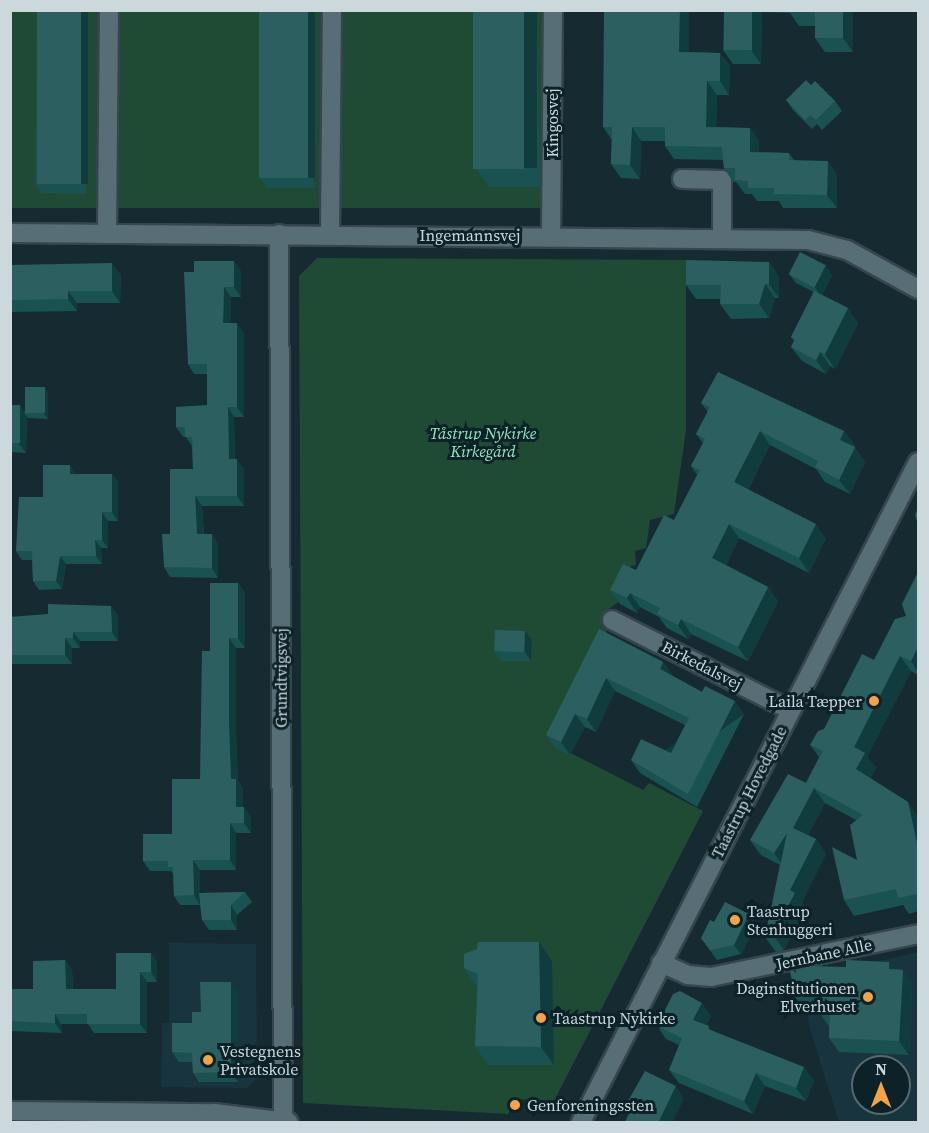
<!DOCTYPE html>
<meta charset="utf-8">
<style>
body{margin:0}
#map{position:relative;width:929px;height:1133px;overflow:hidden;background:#162a32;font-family:"Source Serif 4",serif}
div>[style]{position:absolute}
.built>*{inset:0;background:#18353f}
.green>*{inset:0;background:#1f4b35;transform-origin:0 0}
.roads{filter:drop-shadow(2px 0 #36464c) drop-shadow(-2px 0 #36464c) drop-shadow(0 2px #36464c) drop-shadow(0 -2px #36464c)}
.minor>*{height:18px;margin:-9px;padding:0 9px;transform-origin:9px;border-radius:9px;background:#586e77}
.wall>*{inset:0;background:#195250}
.shaded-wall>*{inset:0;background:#103c3e;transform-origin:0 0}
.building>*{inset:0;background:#2c6060;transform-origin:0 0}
.dots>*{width:16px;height:16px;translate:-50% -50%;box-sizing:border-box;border:3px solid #0c2128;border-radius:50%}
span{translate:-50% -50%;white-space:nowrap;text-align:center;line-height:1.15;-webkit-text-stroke:6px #0c2128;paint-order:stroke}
.street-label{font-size:16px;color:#cbd8dc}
.park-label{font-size:16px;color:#96e9bc;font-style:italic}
.poi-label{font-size:16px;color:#cbd8dc}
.right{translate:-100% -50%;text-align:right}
.left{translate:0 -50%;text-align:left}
.frame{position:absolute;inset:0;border:12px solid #cbd8dc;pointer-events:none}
.north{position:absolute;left:851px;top:1055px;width:60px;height:60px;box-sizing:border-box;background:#0c2128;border:2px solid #586a70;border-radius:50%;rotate:0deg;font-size:16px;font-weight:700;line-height:24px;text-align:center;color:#cbd8dc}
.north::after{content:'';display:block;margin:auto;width:21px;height:27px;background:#f6a246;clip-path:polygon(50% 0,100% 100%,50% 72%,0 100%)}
</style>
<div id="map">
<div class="built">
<i style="clip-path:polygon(169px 943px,256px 944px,257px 1078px,247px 1088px,161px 1087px,162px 1023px,169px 1023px)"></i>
<i style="clip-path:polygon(evenodd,918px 952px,918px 1122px,839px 1122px,810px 1029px,802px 979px,918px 952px,863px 1067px,899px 1067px,899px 1103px,863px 1103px,863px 1067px)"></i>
</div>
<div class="green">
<i style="left:11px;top:11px;width:535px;height:197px"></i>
<i style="clip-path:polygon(317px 258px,686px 260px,686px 430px,674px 514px,650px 520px,646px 548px,635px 551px,636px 565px,621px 569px,619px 602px,604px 612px,607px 638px,557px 746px,643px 790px,649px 783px,703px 811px,554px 1101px,515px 1099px,508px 1114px,303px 1103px,299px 276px)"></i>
</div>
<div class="roads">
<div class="minor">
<i style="left:682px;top:179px;width:40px;rotate:1.4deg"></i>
<i style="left:722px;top:180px;width:58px;rotate:90deg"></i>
<i style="left:10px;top:233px;width:798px;rotate:0.5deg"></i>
<i style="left:808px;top:240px;width:40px;rotate:14.4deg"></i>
<i style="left:847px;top:250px;width:81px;rotate:28.8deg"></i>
<i style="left:107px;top:234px;width:224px;rotate:-89.5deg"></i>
<i style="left:279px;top:234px;width:888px;rotate:89.74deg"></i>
<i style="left:330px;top:234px;width:224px;rotate:-89.5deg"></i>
<i style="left:551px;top:235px;width:225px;rotate:-89.5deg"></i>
<i style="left:612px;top:620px;width:199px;rotate:26.8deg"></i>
<i style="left:661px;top:963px;width:30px;rotate:24deg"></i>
<i style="left:688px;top:975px;width:23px;rotate:5deg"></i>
<i style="left:711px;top:977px;width:211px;rotate:-11.7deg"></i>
<i style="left:10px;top:1111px;width:204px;rotate:0.6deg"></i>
<i style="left:214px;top:1113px;width:75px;rotate:6.9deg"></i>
<i style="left:581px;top:1122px;width:741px;rotate:-62.95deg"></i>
</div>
</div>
<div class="wall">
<i style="clip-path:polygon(37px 10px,88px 10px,86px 194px,42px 193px,35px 184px)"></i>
<i style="clip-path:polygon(259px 10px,316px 188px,267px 188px,260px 178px)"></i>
<i style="clip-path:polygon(473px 10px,537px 10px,540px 187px,489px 187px,476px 169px)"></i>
<i style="clip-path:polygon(724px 10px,853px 10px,853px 52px,825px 52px,815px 38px,815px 26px,799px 26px,790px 13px,762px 12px,761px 64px,733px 64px,723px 50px)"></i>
<i style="clip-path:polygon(689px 52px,720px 53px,730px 66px,729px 95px,717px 95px,716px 127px,750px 128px,759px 141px,759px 152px,789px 153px,794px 160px,837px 174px,837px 208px,783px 208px,779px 201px,757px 201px,752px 194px,745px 194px,736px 182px,733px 182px,724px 168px,723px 160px,674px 159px,665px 146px,665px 141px,641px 141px,640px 179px,621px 178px,611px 164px,612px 140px,603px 127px)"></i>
<i style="clip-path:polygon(811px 85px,835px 101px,842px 111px,822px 130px,817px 124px,812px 129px,793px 110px,786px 100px)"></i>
<i style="clip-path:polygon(769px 262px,779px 277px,779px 298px,775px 298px,769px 318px,731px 319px,720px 304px,721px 299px,696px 299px,686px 285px)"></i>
<i style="clip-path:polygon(10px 265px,121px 275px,120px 303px,77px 303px,77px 311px,10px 312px)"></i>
<i style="clip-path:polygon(241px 271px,241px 297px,231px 297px,230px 323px,244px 333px,244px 417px,234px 417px,235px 459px,244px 469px,244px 506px,202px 506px,204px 534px,212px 534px,218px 544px,218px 578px,170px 577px,164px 567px,170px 534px,193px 469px,192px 446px,186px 437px,183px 437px,176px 427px,207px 405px,207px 374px,194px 374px,188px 364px,194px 272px)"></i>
<i style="clip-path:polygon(789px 274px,832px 275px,822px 295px,848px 308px,858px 323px,835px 369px,830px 366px,826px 374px,802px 361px,791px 347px,794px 341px,791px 337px,814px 292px,796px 283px)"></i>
<i style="clip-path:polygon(48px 392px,48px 419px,28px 418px,27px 417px,26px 453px,10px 452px,10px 405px,24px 411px)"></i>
<i style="clip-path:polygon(701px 403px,844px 431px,855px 446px,854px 447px,865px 462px,850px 494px,825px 482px,816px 469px,770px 445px,748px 490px,826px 538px,809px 573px,739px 538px,726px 565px,768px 587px,778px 601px,748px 661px,691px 634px,688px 639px,667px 628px,659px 617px,640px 607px,637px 613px,620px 604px,610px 590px,636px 570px,674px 520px,697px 475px,691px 466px,703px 443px,696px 434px,708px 412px)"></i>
<i style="clip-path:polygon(75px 474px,112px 474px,118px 482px,118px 521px,108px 521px,108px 548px,101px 548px,102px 564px,66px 564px,62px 589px,39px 590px,33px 581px,32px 560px,22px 560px,16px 551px,43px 497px)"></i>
<i style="clip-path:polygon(918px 572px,918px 675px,911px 671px,867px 757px,876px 768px,870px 778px,908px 802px,918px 817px,918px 911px,909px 914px,903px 905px,854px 916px,844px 900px,857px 860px,856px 820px,825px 803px,808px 835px,816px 839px,826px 854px,802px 902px,806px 908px,784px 950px,776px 952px,765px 937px,780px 865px,761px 855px,750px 840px,806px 783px,819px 757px,810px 745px,824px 729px,906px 616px)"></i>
<i style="clip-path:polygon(238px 583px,245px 593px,245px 648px,236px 648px,236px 734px,238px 781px,243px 789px,243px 807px,251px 817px,251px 833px,236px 833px,236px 870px,200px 870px,200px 893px,245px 892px,252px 902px,237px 915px,237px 930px,209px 930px,202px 920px,200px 905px,180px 905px,174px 896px,173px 874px,171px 871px,150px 871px,143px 861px,172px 834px,200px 779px,210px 651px)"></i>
<i style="clip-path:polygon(118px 615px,118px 641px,80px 641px,80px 648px,72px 648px,72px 664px,11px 664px,11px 672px,10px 617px)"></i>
<i style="clip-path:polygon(599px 629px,663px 662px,673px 676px,702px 692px,744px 714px,697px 807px,640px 773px,631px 760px,671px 753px,685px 725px,615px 691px,596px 732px,585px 727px,570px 755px,555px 748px,546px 735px)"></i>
<i style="clip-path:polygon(532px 640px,531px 661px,501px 661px,494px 651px)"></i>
<i style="clip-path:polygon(749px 914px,756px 924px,741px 954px,717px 960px,701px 938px,714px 922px)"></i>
<i style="clip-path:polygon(151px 953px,157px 963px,157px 982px,147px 982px,147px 1033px,94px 1033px,88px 1024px,61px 1024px,62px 1033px,10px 1031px,10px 989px,33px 989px,65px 960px,72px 970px,73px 989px,116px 989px)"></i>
<i style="clip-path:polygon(552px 961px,554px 1065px,488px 1065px,475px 1046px,477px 987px,464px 968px)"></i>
<i style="clip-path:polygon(889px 962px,894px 969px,903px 970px,912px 984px,909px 1055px,839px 1052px,829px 1038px,829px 1025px,828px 1025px,818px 1011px,818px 1002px,806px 1012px,796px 998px,790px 971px,846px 967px)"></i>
<i style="clip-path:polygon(231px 982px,238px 991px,238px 1082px,199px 1082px,193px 1073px,192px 1062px,179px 1062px,172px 1052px,201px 1012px)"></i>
<i style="clip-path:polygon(711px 1016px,706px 1025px,712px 1031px,814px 1080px,806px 1101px,765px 1086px,753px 1114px,679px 1083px,669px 1070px,679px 1045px,666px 1039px,657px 1026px)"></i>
</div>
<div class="shaded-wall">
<i style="left:81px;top:10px;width:7px;height:174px"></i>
<i style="left:308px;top:10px;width:7px;height:168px"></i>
<i style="left:524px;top:10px;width:13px;height:158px"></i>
<i style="clip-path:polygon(680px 10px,689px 10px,689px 65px,679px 52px)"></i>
<i style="clip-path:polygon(752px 10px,761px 10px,762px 12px,761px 64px,751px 50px)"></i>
<i style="clip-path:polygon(843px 10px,853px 10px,853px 52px,843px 38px)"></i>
<i style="clip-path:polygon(720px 53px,730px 66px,729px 95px,720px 81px)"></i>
<i style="clip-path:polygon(707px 81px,717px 95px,716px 141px,706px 127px)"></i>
<i style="clip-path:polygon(632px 127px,641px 141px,640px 179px,630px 165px)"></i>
<i style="clip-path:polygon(750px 128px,759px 141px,760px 166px,750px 152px)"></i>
<i style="clip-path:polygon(828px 161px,837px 174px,837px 208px,827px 195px)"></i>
<i style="clip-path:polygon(234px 261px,241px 271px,241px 297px,234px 287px)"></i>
<i style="clip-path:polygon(769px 262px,779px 277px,779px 298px,769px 284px)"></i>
<i style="clip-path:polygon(112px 263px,121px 275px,120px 303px,112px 291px)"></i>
<i style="clip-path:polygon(826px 265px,832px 275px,821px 296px,814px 286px)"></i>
<i style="clip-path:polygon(765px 284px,775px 298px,769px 318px,759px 304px)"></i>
<i style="clip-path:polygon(224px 287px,231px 297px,230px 333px,223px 323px)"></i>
<i style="clip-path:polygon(68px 291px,77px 303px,77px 311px,68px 299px)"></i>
<i style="clip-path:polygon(848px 308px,858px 323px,835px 369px,825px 354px)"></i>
<i style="clip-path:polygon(237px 323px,244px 333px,244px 417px,237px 407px)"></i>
<i style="clip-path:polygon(820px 352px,830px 366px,826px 374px,816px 360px)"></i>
<i style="clip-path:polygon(45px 387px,48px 392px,48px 419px,44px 414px)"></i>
<i style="clip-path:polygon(20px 405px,26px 413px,24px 413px,27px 417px,26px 453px,19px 444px)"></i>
<i style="clip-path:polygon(228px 407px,234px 417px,235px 469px,229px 459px)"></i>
<i style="clip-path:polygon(760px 431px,770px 445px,744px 497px,734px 482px)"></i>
<i style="clip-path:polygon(844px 431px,855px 446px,850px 454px,840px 440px)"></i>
<i style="clip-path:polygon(855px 447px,865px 462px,850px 494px,839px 480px)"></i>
<i style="clip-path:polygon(237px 459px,244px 469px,244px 506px,237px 496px)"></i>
<i style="clip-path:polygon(70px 465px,75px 473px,70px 474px)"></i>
<i style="clip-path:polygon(112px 474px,118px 482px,118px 521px,112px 512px)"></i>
<i style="clip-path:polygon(195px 496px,202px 506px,204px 544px,197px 534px)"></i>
<i style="clip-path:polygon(102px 512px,108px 521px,108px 548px,102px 540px)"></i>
<i style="clip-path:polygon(729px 524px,739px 538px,722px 573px,712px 558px)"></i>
<i style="clip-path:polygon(816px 524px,826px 538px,809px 573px,799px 558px)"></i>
<i style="clip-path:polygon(212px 534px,218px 544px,218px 578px,212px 568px)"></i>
<i style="clip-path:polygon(95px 540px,101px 548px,102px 564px,96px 556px)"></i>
<i style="clip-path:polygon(60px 556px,66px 564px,62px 589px,56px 581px)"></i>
<i style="clip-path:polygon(238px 583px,245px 593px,245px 648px,238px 638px)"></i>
<i style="clip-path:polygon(768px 587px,778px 601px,748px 661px,738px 647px)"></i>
<i style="clip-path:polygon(630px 593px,640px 607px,637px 613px,627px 598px)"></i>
<i style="clip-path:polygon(111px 606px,118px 615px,118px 641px,112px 632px)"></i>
<i style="clip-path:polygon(681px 619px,691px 634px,688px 639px,678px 625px)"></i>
<i style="clip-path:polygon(525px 631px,532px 640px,531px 661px,524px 651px)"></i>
<i style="clip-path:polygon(73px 632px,80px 641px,80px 648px,73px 638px)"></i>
<i style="clip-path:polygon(65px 638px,72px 648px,72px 664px,65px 655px)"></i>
<i style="clip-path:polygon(229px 638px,236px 648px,236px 734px,238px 781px,243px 789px,243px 816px,236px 807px,231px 779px,229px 724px)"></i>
<i style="clip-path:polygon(918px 647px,918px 672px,911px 661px)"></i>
<i style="clip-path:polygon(900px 656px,911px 671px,867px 757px,876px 768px,867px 784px,856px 769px,854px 747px)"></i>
<i style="clip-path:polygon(663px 662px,673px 676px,660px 669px)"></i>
<i style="clip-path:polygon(606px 678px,615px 691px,596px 732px,587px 719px)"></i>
<i style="left:735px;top:701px;width:16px;height:104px;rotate:55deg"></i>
<i style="clip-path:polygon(575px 714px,585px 727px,570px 755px,561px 742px)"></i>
<i style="clip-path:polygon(814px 788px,825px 803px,804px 843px,793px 828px)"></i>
<i style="clip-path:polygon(908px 802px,918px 817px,918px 848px)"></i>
<i style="clip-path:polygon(244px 807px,251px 817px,251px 833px,244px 823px)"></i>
<i style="clip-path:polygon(230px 823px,236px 833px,236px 870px,230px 860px)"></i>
<i style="clip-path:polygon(787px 833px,785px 868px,774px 853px)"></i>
<i style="clip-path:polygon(816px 839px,826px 854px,802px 902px,806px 908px,784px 950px,773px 935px,790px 890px)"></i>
<i style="clip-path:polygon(193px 860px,200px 870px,200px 905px,194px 895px)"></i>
<i style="clip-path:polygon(231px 905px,237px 915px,237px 930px,231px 920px)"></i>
<i style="clip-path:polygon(749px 914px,756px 924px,741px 954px,734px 945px)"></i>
<i style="clip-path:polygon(539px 942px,552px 961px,554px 1065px,541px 1047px)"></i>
<i style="clip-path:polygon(151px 953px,157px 963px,157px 982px,151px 972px)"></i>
<i style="clip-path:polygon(65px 960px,72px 970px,73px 998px,66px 989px)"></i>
<i style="clip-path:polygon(889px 962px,899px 976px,889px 969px)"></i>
<i style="clip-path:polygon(903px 970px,912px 984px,909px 1055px,899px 1041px)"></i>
<i style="clip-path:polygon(140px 972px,147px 982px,147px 1033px,140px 1024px)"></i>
<i style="clip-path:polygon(231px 982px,238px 991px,238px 1082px,231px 1072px)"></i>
<i style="clip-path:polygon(702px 1003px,711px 1016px,702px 1033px,693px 1020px)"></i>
<i style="clip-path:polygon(55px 1014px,61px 1024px,62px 1033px,55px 1023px)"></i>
<i style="clip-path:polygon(804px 1067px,814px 1080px,806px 1101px,796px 1088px)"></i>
<i style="clip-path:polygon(756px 1073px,765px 1086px,753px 1114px,744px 1101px)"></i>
<i style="clip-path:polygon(676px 1086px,684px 1099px,673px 1122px,660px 1122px,659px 1121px)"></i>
</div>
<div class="building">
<i style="left:37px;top:10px;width:44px;height:174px"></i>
<i style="left:259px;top:10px;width:49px;height:168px"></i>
<i style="left:473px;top:10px;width:51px;height:159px"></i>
<i style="clip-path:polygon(604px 10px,680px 10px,679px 52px,720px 53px,720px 81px,707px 81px,706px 127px,750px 128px,750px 152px,789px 153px,789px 160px,828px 161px,827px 195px,774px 194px,774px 188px,748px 188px,748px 181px,735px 180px,735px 168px,724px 168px,722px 147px,665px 146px,665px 127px,632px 127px,630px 165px,611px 164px,612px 127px,603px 127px)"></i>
<i style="left:724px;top:10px;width:28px;height:40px"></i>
<i style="clip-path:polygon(789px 10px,843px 10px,843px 38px,815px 38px,815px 12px)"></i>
<i style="clip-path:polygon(806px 80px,811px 85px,815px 81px,835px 101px,816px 120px,810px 115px,805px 120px,786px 100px)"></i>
<i style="left:800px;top:252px;width:29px;height:25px;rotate:27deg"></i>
<i style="clip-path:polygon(686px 260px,769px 262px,769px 284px,765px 284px,759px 304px,720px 304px,721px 285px,686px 285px)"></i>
<i style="clip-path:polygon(194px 261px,234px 261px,234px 287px,224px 287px,223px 323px,237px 323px,237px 407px,228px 407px,229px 459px,237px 459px,237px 496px,195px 496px,197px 534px,212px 534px,212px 568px,164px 567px,162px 534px,170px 534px,170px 469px,193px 469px,192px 437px,185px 437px,185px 427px,176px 427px,176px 407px,207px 405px,207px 364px,188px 364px,184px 272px,194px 272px)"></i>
<i style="clip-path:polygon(112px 263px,112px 291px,68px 291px,68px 299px,10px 300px,10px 265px)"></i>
<i style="clip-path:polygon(814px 291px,848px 308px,825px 354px,820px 352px,816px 360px,791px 347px,795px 339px,791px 337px)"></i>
<i style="clip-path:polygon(718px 372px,844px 431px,840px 440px,855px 447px,839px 480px,815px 467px,818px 461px,760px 431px,734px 482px,816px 524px,799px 558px,729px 524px,712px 558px,768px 587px,738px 647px,681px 619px,678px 625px,657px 614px,660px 608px,630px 593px,627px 598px,610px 590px,623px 564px,636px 570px,664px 515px,674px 520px,700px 470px,691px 466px,705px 439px,696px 434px,710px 407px,701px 403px)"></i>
<i style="left:25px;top:387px;width:20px;height:26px"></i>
<i style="left:10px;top:405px;width:10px;height:38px"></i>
<i style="clip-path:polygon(43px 465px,70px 465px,70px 474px,112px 474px,112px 512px,102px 512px,102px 540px,95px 540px,96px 556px,60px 556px,56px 581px,33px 581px,32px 551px,16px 551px,19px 497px,43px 497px)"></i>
<i style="clip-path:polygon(918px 508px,918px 524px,915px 515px)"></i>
<i style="clip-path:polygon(918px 572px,918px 647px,911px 661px,900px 656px,854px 747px,865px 753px,856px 769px,908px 802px,918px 848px,918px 894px,898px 898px,896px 889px,844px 900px,832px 847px,857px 860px,850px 825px,863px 815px,814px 788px,793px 828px,816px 839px,790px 890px,795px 893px,773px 935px,765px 937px,787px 833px,774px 853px,750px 840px,788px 774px,806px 783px,823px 751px,810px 745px,818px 731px,824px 729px,862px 654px,874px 660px,895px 619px,906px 616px,902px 604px)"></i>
<i style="clip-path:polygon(210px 583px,238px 583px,238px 638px,229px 638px,229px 724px,231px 779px,236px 779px,236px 807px,244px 807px,244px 823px,230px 823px,230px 860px,193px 860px,194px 895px,174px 896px,173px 867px,168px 867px,168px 861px,143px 861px,143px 834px,172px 834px,172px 779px,200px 779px,202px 651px,210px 651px)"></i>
<i style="clip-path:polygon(48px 604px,111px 606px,112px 632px,73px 632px,73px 638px,65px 638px,65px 655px,10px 655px,10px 617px,48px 614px)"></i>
<i style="clip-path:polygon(599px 629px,663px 662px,660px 669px,702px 692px,705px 686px,735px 701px,688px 794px,631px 760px,641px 739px,671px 753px,689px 718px,606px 678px,587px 719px,575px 714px,561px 742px,546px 735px)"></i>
<i style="left:495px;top:630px;width:30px;height:21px;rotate:2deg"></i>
<i style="clip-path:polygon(245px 892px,231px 905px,231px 920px,202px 920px,199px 893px)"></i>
<i style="clip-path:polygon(725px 902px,749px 914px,734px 945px,710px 950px,701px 938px,710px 920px,714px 922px)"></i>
<i style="clip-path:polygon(478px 942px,539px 942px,541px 1047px,475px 1046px,478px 974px,464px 968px,464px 954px,477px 949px)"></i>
<i style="clip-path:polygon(116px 953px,151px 953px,151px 972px,140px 972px,140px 1024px,87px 1024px,87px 1014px,55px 1014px,55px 1023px,10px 1021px,10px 989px,33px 989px,33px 961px,65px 960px,66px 989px,116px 989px)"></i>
<i style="clip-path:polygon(846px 960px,889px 962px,889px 969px,903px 970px,899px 1041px,829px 1038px,830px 1012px,818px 1011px,819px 980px,796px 998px,790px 971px,812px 966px,846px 967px)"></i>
<i style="clip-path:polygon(200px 982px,231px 982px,231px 1072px,193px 1073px,192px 1053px,172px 1052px,172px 1023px,192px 1023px,192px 1012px,201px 1012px)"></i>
<i style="clip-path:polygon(680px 991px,702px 1003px,693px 1020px,709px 1026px,708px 1029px,804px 1067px,796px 1088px,756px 1073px,744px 1101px,669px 1070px,682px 1038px,657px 1026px,673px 994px)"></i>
<i style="clip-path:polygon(645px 1071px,676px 1086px,659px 1121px,663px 1122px,625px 1122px,630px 1111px,624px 1108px)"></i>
</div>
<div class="dots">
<i style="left:874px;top:701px;background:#f6a246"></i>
<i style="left:735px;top:920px;background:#f6a246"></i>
<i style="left:868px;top:997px;background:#f6a246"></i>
<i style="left:541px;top:1018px;background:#f6a246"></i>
<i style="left:208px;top:1060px;background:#f6a246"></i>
<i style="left:515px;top:1105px;background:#f6a246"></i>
</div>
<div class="street-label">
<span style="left:552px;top:123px;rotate:-90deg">Kingosvej</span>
<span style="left:470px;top:235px">Ingemannsvej</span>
<span style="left:702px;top:665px;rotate:27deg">Birkedalsvej</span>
<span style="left:281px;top:678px;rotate:-90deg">Grundtvigsvej</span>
<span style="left:749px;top:792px;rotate:-63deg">Taastrup Hovedgade</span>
<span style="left:824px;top:954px;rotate:-12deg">Jernbane Alle</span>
</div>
<div class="park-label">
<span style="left:483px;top:442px">Tåstrup Nykirke<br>Kirkegård</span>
</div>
<div class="poi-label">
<span class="right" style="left:862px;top:701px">Laila Tæpper</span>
<span class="left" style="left:747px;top:920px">Taastrup<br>Stenhuggeri</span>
<span class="right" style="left:856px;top:997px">Daginstitutionen<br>Elverhuset</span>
<span class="left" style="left:553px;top:1018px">Taastrup Nykirke</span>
<span class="left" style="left:220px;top:1060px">Vestegnens<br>Privatskole</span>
<span class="left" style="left:527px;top:1105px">Genforeningssten</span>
</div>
<div class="frame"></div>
<div class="north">N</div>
</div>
